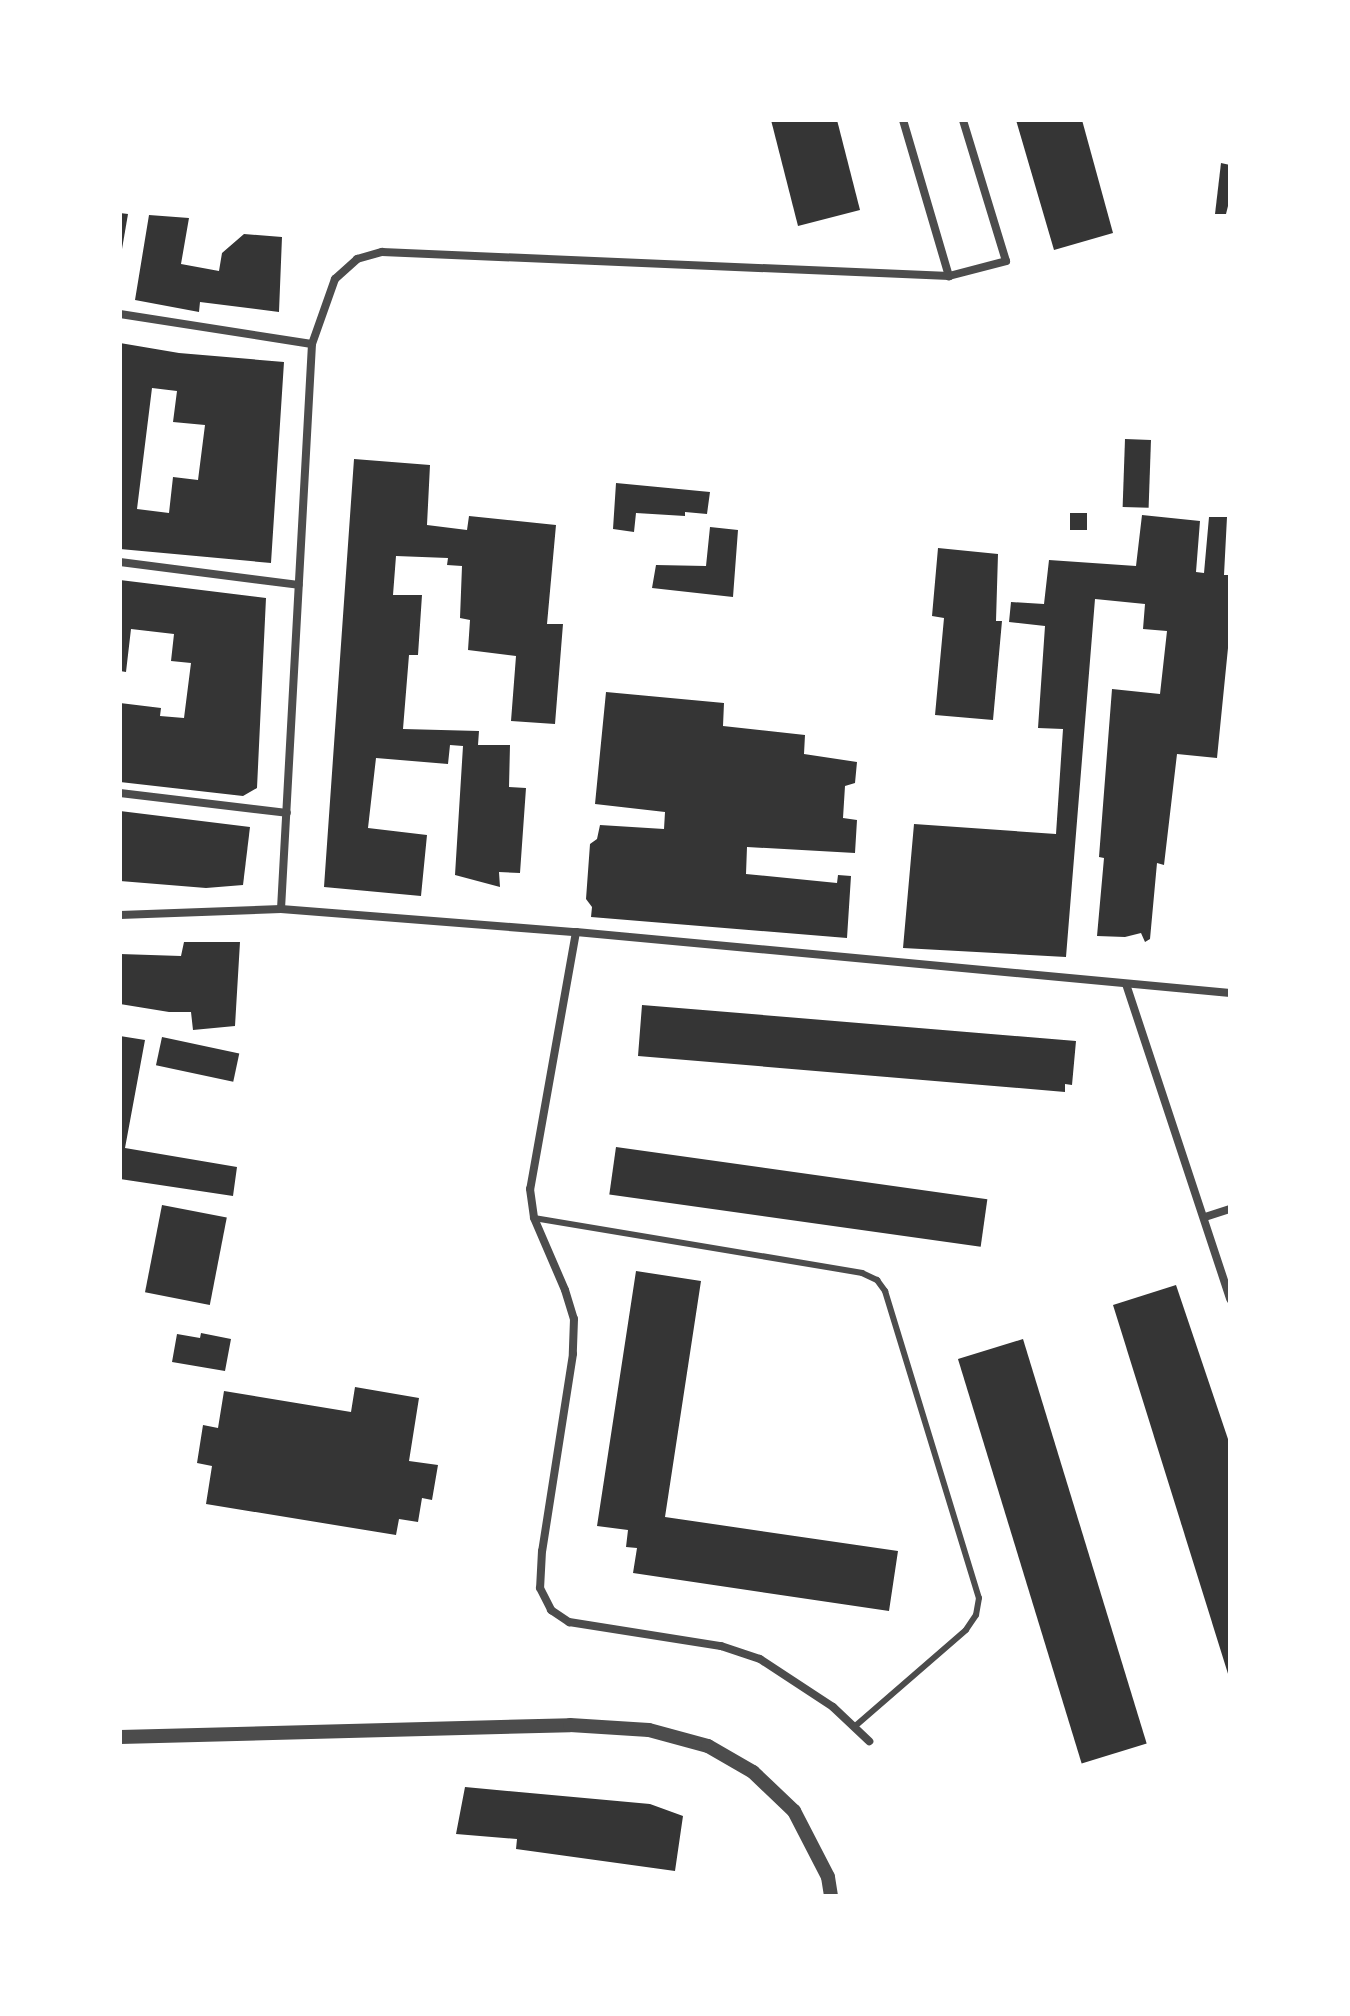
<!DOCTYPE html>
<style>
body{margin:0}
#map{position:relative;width:1350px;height:2016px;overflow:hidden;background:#fff;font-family:"DM Sans",sans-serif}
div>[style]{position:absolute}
.building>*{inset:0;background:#353535;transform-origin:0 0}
.service>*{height:6px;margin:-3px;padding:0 3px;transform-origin:3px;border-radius:3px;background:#4c4c4c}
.minor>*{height:8px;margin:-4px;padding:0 4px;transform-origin:4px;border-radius:4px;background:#4c4c4c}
.tertiary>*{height:14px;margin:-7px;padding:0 7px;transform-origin:7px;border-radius:7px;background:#4c4c4c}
span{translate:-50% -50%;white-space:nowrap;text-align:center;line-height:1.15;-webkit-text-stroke:6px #fff;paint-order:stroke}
.frame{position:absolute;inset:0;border:122px solid #fff;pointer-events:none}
</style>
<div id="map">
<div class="building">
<i style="clip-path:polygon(771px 120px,837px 120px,860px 210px,798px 226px)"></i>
<i style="clip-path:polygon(1016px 120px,1082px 120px,1113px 233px,1054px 250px)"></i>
<i style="clip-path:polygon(1221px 163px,1230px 165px,1230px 198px,1226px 214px,1215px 214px)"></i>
<i style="clip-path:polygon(120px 213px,128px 214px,122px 249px,120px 249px)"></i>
<i style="clip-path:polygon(149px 215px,189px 218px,181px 264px,219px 271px,222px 253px,244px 234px,282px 237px,279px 312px,200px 302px,199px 312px,135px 300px)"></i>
<i style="clip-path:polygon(evenodd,120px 343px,179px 353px,284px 362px,271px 563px,120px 549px,120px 343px,152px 388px,177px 391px,173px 422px,205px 425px,198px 480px,173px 477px,169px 513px,137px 509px,152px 388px)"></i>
<i style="left:1125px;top:439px;width:26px;height:68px;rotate:2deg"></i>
<i style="clip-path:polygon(354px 459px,430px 465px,427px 525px,467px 530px,469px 516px,556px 525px,547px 624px,563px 624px,555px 724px,511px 721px,516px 656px,468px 650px,470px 620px,460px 618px,462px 566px,447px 565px,448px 558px,396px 556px,393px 595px,422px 595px,418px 655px,409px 655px,403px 729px,479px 731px,478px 745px,510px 745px,509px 787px,526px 788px,520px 873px,499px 872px,500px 887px,455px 875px,463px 746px,450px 745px,448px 764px,376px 758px,368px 828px,427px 835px,421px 896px,324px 887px)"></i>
<i style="clip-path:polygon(616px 483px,710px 492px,707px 514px,685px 512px,685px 516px,636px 513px,634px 532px,613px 529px)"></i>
<i style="left:1070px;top:513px;width:17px;height:17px"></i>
<i style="clip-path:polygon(1142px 515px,1200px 521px,1196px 572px,1204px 573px,1209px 517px,1227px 517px,1224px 575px,1230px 575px,1230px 628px,1217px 758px,1177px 754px,1164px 865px,1157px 863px,1150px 939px,1145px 942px,1141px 933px,1125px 937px,1097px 936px,1104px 858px,1099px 857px,1112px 689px,1160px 694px,1167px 631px,1143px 629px,1145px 604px,1095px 599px,1066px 957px,903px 948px,914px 824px,1056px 834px,1063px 729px,1038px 728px,1045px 626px,1009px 622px,1011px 602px,1044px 604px,1049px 560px,1136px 566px)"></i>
<i style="clip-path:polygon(710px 527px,738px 530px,733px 597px,652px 588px,656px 565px,706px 566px)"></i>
<i style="clip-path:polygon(938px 548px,998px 554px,996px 621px,1002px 621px,993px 720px,935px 715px,944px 618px,932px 616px)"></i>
<i style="clip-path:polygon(120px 580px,266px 598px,257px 788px,243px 796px,120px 782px,120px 703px,161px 708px,160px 716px,184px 718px,191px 663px,171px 661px,174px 634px,131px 629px,126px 672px,120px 671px)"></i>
<i style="clip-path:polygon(606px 692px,724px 703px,723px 726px,805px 735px,804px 754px,857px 762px,855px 783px,845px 786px,843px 818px,857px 820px,855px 853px,747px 847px,746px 874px,837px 883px,838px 875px,851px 876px,847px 938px,591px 917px,592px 907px,586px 899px,590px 844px,597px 839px,600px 825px,664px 829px,665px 812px,595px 804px)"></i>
<i style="clip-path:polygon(120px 811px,250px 827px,243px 885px,206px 888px,120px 881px)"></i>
<i style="clip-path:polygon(184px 942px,240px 942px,235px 1026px,193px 1030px,191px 1012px,169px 1012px,120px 1004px,120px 954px,181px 956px)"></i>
<i style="clip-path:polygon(642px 1005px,1076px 1041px,1072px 1085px,1065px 1084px,1065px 1092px,638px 1056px)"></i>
<i style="clip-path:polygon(120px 1036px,145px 1040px,125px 1148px,237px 1167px,233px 1196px,120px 1179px)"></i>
<i style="left:162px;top:1037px;width:79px;height:29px;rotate:12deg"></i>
<i style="left:616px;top:1147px;width:375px;height:48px;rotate:8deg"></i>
<i style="left:162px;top:1205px;width:66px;height:89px;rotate:11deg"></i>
<i style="clip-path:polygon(636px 1271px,701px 1281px,665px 1517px,898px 1551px,889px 1611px,633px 1573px,637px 1548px,626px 1547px,628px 1530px,597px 1526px)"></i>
<i style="clip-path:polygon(1176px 1285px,1230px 1445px,1229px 1677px,1113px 1305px)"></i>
<i style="clip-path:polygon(201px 1333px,231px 1339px,225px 1371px,172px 1362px,177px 1334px,200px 1338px)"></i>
<i style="left:1023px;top:1339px;width:423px;height:68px;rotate:73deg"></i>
<i style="clip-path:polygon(355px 1387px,419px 1398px,409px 1461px,438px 1465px,432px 1500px,422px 1498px,418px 1522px,399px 1519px,396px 1535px,206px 1504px,212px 1466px,197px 1463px,203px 1425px,218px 1428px,224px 1391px,351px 1412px)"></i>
<i style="clip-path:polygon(465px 1787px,650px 1804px,683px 1816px,675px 1871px,516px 1849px,517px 1839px,456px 1834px)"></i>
</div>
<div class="service">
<i style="left:534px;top:1218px;width:333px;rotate:9.5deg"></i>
<i style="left:862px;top:1273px;width:17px;rotate:25deg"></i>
<i style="left:877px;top:1280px;width:14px;rotate:54deg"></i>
<i style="left:885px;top:1291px;width:321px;rotate:73deg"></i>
<i style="left:979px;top:1598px;width:17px;rotate:100deg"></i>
<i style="left:976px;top:1615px;width:18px;rotate:124deg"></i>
<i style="left:966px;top:1630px;width:148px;rotate:139.1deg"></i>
</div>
<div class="minor">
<i style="left:903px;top:120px;width:163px;rotate:73.6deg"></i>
<i style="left:120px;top:314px;width:194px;rotate:8.9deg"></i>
<i style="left:120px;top:562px;width:180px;rotate:7.3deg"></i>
<i style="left:120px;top:793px;width:168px;rotate:6.8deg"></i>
<i style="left:281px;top:909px;width:566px;rotate:-86.86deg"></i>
<i style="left:312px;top:344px;width:69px;rotate:-70.5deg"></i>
<i style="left:335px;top:279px;width:30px;rotate:-42deg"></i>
<i style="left:357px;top:259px;width:26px;rotate:-16deg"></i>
<i style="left:382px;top:252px;width:568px;rotate:2.42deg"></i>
<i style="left:949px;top:276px;width:59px;rotate:-14.7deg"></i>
<i style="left:1006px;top:261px;width:147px;rotate:-107deg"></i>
<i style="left:120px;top:915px;width:161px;rotate:-2.1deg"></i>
<i style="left:281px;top:909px;width:296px;rotate:4.5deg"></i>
<i style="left:576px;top:932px;width:657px;rotate:5.33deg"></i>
<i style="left:576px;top:932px;width:261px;rotate:100.1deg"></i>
<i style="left:530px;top:1189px;width:29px;rotate:82deg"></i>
<i style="left:534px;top:1218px;width:78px;rotate:66.7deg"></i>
<i style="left:565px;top:1290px;width:30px;rotate:73deg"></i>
<i style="left:574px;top:1319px;width:35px;rotate:92deg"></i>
<i style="left:573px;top:1354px;width:199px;rotate:98.9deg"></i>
<i style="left:542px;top:1551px;width:37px;rotate:93deg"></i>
<i style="left:540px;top:1588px;width:25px;rotate:63deg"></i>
<i style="left:551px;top:1610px;width:22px;rotate:34deg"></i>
<i style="left:569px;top:1622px;width:154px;rotate:9deg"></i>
<i style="left:721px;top:1646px;width:41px;rotate:18.4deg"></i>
<i style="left:760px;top:1659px;width:87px;rotate:33.3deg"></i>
<i style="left:833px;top:1707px;width:50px;rotate:43.4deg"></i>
<i style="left:1126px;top:984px;width:332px;rotate:71.7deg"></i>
<i style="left:1205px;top:1217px;width:26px;rotate:-18deg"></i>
</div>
<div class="tertiary">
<i style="left:120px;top:1737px;width:450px;rotate:-1.5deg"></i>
<i style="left:570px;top:1725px;width:79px;rotate:3.6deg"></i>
<i style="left:649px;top:1730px;width:61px;rotate:15.2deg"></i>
<i style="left:708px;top:1746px;width:52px;rotate:30deg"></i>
<i style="left:753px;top:1772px;width:57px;rotate:43.6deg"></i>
<i style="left:794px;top:1811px;width:74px;rotate:62.7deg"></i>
<i style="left:828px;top:1877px;width:19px;rotate:81deg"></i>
</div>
<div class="frame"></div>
</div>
